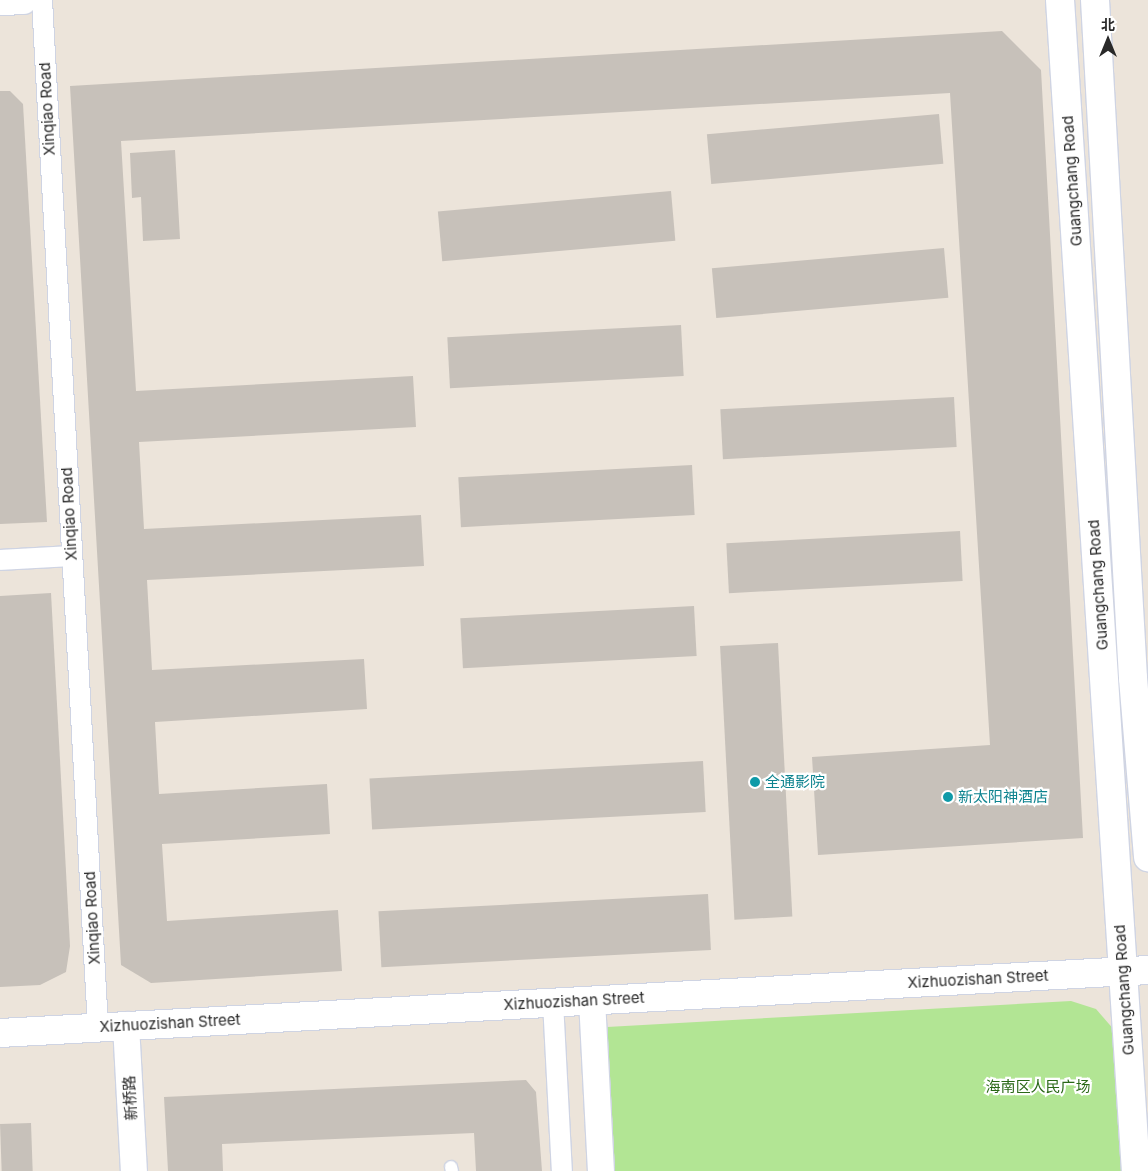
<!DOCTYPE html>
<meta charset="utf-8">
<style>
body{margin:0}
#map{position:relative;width:1148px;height:1171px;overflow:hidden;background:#ece4da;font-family:Inter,"Noto Sans SC",sans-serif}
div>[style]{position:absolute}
.green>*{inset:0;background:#b2e594}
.building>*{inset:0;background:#c7c1ba;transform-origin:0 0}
.roads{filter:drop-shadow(1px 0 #cfd4e3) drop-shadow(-1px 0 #cfd4e3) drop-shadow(0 1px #cfd4e3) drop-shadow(0 -1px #cfd4e3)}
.service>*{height:12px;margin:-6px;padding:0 6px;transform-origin:6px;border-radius:6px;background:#fff}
.pedestrian>*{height:20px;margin:-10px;padding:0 10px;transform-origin:10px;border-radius:10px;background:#fff}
.minor>*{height:26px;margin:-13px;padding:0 13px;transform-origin:13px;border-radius:13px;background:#fff}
.tertiary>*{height:28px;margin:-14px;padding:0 14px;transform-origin:14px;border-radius:14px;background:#fff}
.dots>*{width:14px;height:14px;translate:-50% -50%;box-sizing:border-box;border:2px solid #fff;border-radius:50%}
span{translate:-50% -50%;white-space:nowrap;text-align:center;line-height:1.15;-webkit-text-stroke:4.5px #fff;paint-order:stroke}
.street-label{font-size:15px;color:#292929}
.culture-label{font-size:15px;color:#0d838f}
.left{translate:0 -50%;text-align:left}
.park-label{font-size:15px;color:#2a6817}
.north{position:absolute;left:1083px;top:15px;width:50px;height:50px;-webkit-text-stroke:4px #fff;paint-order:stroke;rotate:0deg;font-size:14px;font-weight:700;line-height:20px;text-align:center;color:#292929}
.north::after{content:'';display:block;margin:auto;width:18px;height:22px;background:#292929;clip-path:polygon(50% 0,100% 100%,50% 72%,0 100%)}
</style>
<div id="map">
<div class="green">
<i style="clip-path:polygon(1071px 1001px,1096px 1009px,1122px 1039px,1128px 1171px,615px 1171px,607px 1027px)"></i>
</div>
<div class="building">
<i style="clip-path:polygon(1002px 31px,1041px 70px,1083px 838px,818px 855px,812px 757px,990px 745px,950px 93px,121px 141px,136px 391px,413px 376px,416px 427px,139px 442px,144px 529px,421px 515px,424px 566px,147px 580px,152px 670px,364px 659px,367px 709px,155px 722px,159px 794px,327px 784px,330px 834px,162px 844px,167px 921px,338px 910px,342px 971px,151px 983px,121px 965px,70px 86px)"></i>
<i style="clip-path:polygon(0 91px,10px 91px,23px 104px,47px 522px,0 524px)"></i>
<i style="left:939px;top:114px;width:50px;height:233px;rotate:85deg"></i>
<i style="clip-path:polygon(175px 150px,180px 239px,143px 241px,141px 197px,132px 198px,130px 153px)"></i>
<i style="left:671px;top:191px;width:50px;height:234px;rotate:85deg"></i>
<i style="left:944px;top:248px;width:50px;height:233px;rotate:85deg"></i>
<i style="left:681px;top:325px;width:51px;height:234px;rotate:87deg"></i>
<i style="left:954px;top:397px;width:50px;height:234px;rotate:87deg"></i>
<i style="left:692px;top:465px;width:50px;height:234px;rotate:87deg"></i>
<i style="left:960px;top:531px;width:50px;height:234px;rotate:87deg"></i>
<i style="clip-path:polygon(51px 593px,70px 946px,66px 972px,40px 985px,0 987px,0 596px)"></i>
<i style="left:694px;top:606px;width:50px;height:234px;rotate:87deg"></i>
<i style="left:778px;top:643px;width:274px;height:58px;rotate:87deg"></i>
<i style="left:703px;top:761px;width:51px;height:334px;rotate:87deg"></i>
<i style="left:708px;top:894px;width:56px;height:330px;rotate:87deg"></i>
<i style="clip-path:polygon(526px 1080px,536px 1092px,542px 1171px,476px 1171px,474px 1133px,222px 1144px,223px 1171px,168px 1171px,164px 1097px)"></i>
<i style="left:31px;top:1123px;width:48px;height:31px;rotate:88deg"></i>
</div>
<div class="roads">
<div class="service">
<i style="left:451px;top:1167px;width:4px;rotate:76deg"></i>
</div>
<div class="pedestrian">
<i style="left:42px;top:0;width:1029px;rotate:86.88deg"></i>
<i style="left:0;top:560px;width:71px;rotate:-3.2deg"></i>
<i style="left:553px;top:1002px;width:169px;rotate:87deg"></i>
</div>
<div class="minor">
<i style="left:592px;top:1000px;width:171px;rotate:87deg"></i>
<i style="left:126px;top:1025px;width:146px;rotate:86.9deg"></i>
</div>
<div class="tertiary">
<i style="left:1060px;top:0;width:1173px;rotate:86.29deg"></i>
<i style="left:1095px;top:0;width:679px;rotate:86.79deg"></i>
<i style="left:1133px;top:678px;width:180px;rotate:85.2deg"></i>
<i style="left:0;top:1px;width:23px;rotate:-2deg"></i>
<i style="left:0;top:1033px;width:1150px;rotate:-3.14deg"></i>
</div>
</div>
<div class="dots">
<i style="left:755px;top:782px;background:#0f9aa8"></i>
<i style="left:948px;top:797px;background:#0f9aa8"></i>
</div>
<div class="street-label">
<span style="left:47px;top:109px;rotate:-93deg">Xinqiao Road</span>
<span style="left:1072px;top:181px;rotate:-94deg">Guangchang Road</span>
<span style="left:69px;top:514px;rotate:-93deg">Xinqiao Road</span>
<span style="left:1098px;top:585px;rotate:-94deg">Guangchang Road</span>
<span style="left:92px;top:918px;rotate:-93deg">Xinqiao Road</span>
<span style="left:978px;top:979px;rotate:-3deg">Xizhuozishan Street</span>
<span style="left:1124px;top:990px;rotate:-94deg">Guangchang Road</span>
<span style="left:574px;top:1001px;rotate:-3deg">Xizhuozishan Street</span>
<span style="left:170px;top:1023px;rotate:-3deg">Xizhuozishan Street</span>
<span style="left:130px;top:1098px;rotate:-93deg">新桥路</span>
</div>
<div class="culture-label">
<span class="left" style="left:765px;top:782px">全通影院</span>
<span class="left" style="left:958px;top:797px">新太阳神酒店</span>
</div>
<div class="park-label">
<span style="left:1038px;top:1087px">海南区人民广场</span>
</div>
<div class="north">北</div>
</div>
